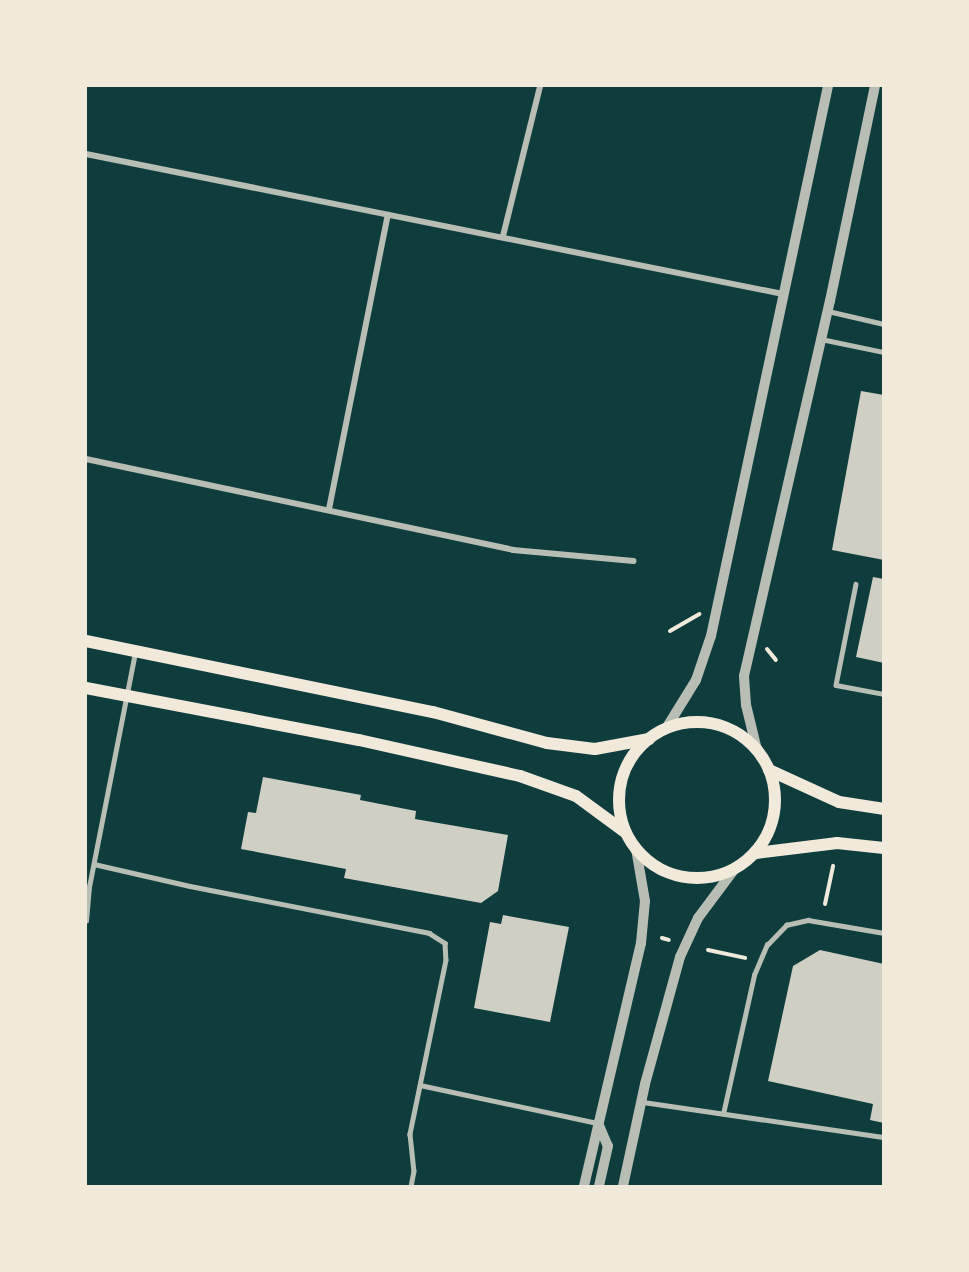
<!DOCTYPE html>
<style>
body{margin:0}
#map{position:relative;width:969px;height:1272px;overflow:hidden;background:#0f3d3e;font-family:Rubik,sans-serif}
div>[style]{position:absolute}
.building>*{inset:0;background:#cfcfc3}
.path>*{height:4px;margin:-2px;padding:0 2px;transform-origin:2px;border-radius:2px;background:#f1e9da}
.service>*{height:4.5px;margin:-2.25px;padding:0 2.25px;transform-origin:2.25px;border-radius:2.25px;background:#b8beb3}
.minor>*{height:6px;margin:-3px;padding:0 3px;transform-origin:3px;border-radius:3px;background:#b8beb3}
.tertiary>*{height:10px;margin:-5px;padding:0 5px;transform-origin:5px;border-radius:5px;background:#b8beb3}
.secondary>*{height:12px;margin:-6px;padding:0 6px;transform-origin:6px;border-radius:6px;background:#f1e9da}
.secondary>.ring{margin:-6px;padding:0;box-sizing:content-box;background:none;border:12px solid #f1e9da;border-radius:50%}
span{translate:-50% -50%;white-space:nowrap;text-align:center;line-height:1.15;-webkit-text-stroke:6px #f1e9da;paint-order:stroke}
.frame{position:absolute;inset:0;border:87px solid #f1e9da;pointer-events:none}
</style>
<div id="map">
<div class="building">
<i style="clip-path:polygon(861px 391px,884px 395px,884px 560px,832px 550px)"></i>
<i style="clip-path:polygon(873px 577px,884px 579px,884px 663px,856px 657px)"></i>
<i style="clip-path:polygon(263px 777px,361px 795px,360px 800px,416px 811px,415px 819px,508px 835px,498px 891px,481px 903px,344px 878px,346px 869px,241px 849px,248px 812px,256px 813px)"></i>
<i style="clip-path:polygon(503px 915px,569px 927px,550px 1022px,474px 1008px,490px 922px,501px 924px)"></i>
<i style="clip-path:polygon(820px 950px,884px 964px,884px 1123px,870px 1120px,873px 1104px,768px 1081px,793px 966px)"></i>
</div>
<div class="path">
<i style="left:670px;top:631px;width:34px;rotate:-30deg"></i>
<i style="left:767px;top:649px;width:14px;rotate:51deg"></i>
<i style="left:825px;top:904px;width:39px;rotate:-78deg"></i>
<i style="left:662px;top:938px;width:7px;rotate:16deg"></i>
<i style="left:708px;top:950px;width:38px;rotate:12deg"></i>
</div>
<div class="service">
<i style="left:828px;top:311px;width:57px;rotate:13.1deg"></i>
<i style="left:821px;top:339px;width:64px;rotate:11.7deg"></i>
<i style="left:856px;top:584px;width:103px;rotate:101.2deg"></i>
<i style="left:836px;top:685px;width:49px;rotate:10.6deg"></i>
<i style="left:94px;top:864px;width:98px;rotate:12.9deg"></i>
<i style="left:190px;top:886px;width:244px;rotate:11.1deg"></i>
<i style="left:429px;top:933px;width:19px;rotate:32deg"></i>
<i style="left:445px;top:943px;width:17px;rotate:87deg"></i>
<i style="left:446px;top:960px;width:178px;rotate:101.7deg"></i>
<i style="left:410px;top:1134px;width:37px;rotate:84deg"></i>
<i style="left:414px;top:1171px;width:15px;rotate:101deg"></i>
<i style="left:86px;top:921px;width:34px;rotate:-85deg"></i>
<i style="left:89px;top:887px;width:238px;rotate:-78.9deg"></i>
<i style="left:420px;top:1085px;width:182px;rotate:12.1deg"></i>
<i style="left:643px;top:1102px;width:244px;rotate:8.3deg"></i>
<i style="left:723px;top:1114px;width:142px;rotate:-77.4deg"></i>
<i style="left:754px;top:975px;width:33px;rotate:-67deg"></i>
<i style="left:767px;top:945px;width:28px;rotate:-46deg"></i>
<i style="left:786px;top:925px;width:23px;rotate:-13deg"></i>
<i style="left:808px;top:920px;width:77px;rotate:9.7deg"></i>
</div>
<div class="minor">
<i style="left:86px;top:154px;width:711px;rotate:11.36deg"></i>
<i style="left:503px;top:236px;width:154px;rotate:-76.1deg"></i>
<i style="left:86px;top:459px;width:437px;rotate:12deg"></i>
<i style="left:513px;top:550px;width:121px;rotate:5.2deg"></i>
<i style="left:329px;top:509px;width:300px;rotate:-78.7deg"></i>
</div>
<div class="tertiary">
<i style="left:667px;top:727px;width:55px;rotate:-58.3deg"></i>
<i style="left:696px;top:680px;width:46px;rotate:-71.2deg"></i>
<i style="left:711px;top:636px;width:562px;rotate:-77.99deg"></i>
<i style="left:757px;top:750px;width:46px;rotate:-103.7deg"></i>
<i style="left:746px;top:705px;width:29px;rotate:-94deg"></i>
<i style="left:744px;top:676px;width:385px;rotate:-77.1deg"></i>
<i style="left:830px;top:301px;width:220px;rotate:-78.2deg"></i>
<i style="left:598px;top:1123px;width:25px;rotate:67deg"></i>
<i style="left:608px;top:1146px;width:41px;rotate:102.7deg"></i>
<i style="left:584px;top:1186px;width:250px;rotate:-76.8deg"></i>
<i style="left:641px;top:943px;width:42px;rotate:-84.6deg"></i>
<i style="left:645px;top:901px;width:53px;rotate:-99.8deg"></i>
<i style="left:623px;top:1186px;width:104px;rotate:-77.8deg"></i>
<i style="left:645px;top:1084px;width:132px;rotate:-74.6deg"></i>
<i style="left:680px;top:957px;width:43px;rotate:-65.2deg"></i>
<i style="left:698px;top:918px;width:59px;rotate:-53.3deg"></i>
</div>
<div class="secondary">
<i style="left:86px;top:641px;width:354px;rotate:11.6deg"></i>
<i style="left:433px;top:712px;width:118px;rotate:15.2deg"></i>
<i style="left:547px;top:743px;width:48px;rotate:7.1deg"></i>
<i style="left:595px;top:749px;width:55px;rotate:-10.5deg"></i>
<i style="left:86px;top:688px;width:278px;rotate:10.8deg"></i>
<i style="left:359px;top:740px;width:165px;rotate:12.6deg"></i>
<i style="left:520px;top:776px;width:59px;rotate:19.7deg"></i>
<i style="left:576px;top:796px;width:61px;rotate:36.3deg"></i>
<i class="ring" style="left:619px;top:722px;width:144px;height:144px"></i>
<i style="left:769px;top:770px;width:77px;rotate:24.6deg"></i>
<i style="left:839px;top:802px;width:46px;rotate:8.8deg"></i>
<i style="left:756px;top:853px;width:82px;rotate:-7deg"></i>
<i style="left:837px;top:843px;width:47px;rotate:6.1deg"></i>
</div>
<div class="frame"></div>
</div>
